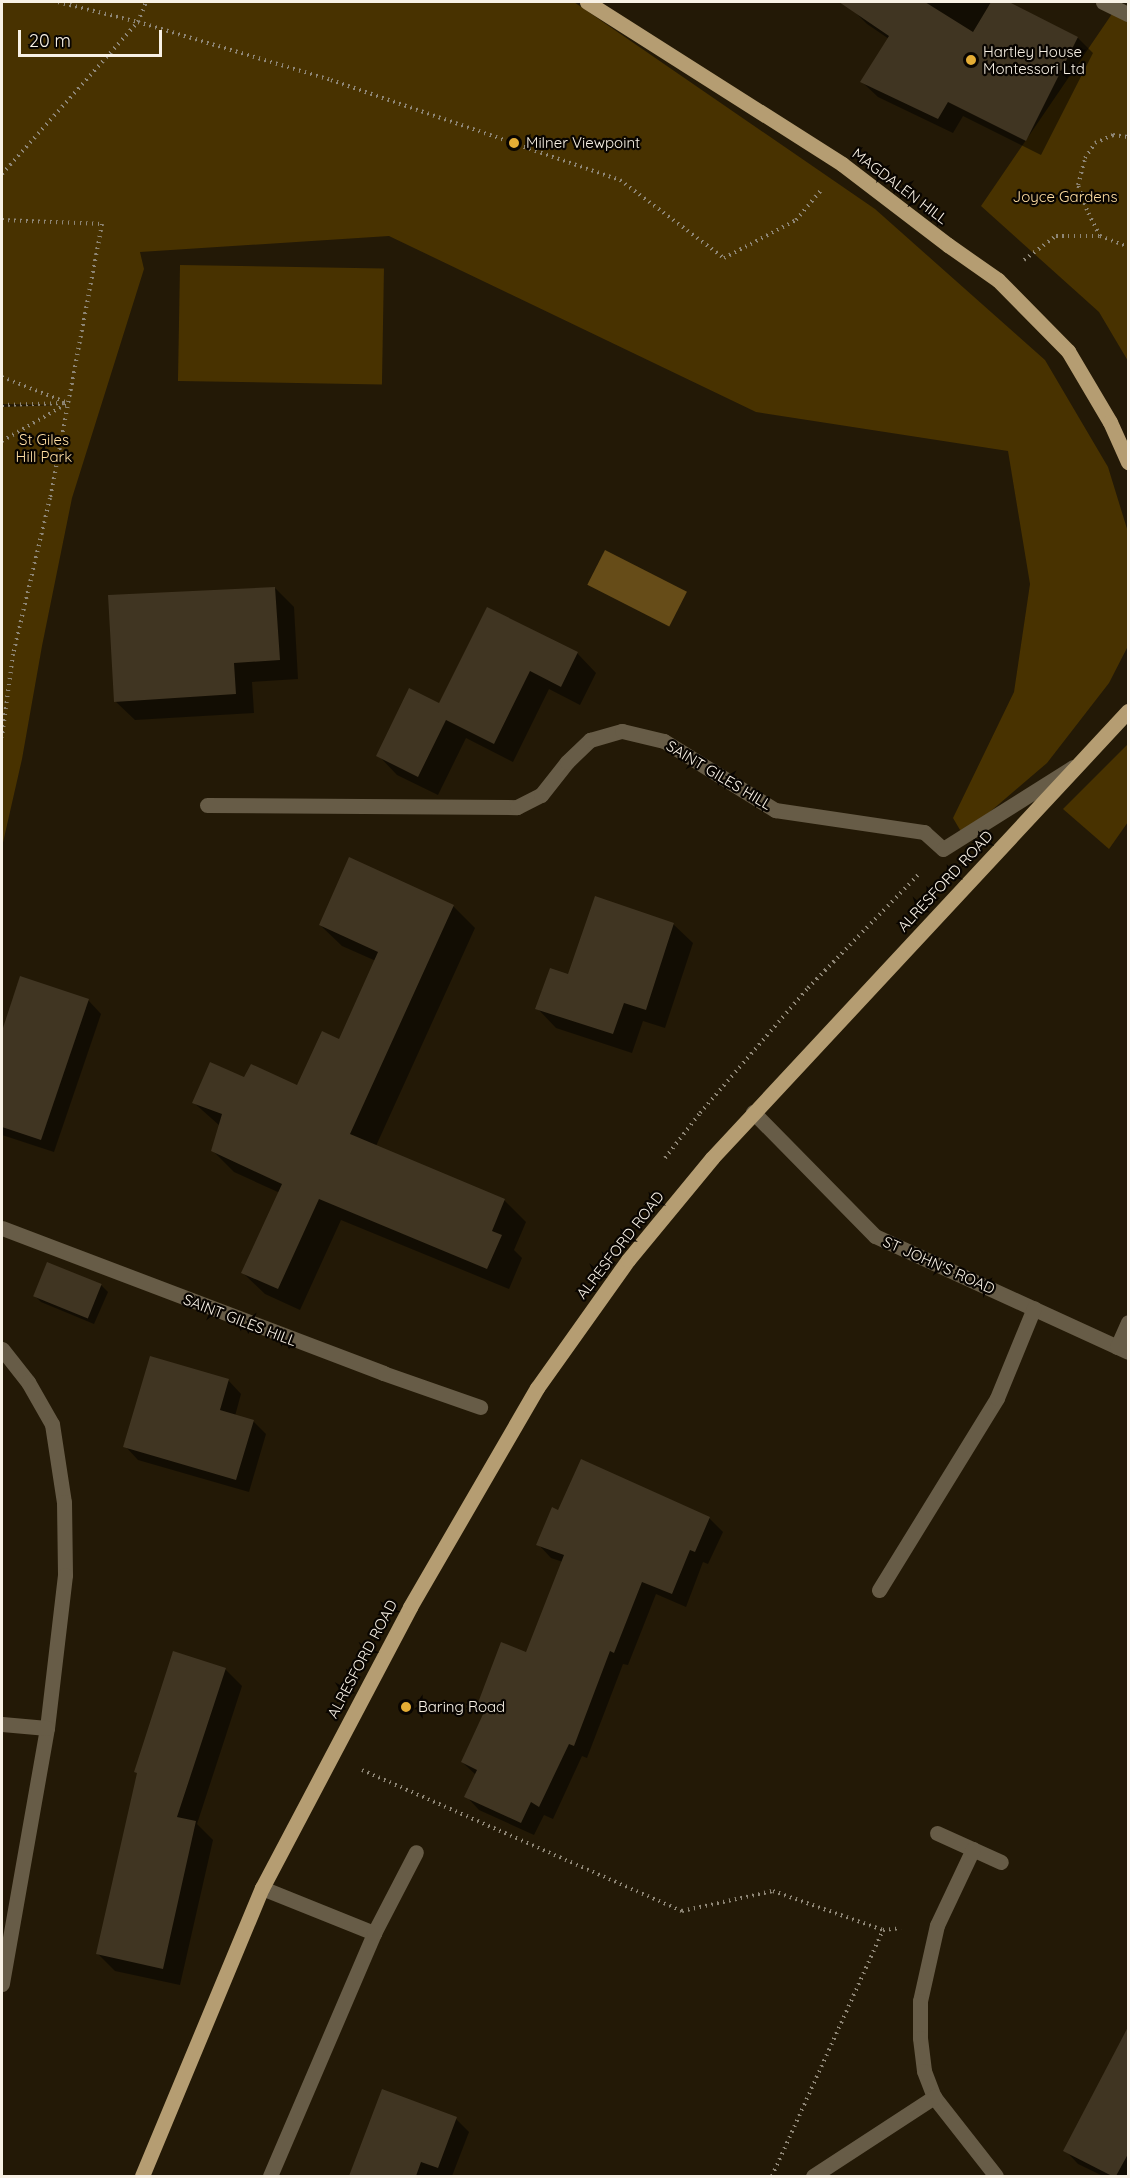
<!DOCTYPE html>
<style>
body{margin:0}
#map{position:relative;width:1130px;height:2178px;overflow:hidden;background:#231906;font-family:Quicksand,sans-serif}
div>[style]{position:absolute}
.green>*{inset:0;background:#483200;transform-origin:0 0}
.water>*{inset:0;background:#664c18;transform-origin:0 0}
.shadow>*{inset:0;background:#0007}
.building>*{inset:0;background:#403522;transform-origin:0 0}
.path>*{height:4px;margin-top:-2px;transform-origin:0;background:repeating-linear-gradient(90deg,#8e8676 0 1.5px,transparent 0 6px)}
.minor>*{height:15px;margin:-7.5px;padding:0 7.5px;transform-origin:7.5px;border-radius:7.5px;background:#675c47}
.major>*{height:15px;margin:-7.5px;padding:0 7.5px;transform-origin:7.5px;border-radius:7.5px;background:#b59d72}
.dots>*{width:16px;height:16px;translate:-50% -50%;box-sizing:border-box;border:3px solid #090501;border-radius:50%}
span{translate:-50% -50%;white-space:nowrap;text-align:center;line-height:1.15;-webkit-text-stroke:4.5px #090501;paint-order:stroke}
.poi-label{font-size:15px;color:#f8f1e5}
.left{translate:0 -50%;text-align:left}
.street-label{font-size:15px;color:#f8f1e5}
.park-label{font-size:15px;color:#ffdea2}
.frame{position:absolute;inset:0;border:3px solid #f8f1e5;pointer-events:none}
.scale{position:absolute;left:18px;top:30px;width:144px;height:27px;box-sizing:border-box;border:3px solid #f8f1e5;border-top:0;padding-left:8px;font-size:18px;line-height:21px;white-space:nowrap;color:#f8f1e5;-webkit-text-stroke:4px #090501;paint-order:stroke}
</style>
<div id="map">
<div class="green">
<i style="clip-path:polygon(2px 2px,574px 2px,875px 209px,1045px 360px,1108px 467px,1128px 532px,1128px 646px,1109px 683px,1047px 763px,963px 835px,953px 818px,1014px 692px,1030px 584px,1008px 451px,756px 412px,389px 236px,140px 252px,144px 269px,72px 498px,42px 646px,22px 759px,2px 847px,2px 407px,59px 405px,2px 404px)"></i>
<i style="clip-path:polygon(1116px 8px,1128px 14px,1128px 361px,1099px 312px,981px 206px)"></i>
<i style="left:180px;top:265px;width:204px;height:116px;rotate:1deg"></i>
<i style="clip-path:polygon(1128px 744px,1128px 822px,1109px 849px,1063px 809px)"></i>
</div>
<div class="water">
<i style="left:605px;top:550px;width:92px;height:39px;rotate:27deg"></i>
</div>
<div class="shadow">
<i style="clip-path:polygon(855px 2px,1006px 2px,1078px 38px,1093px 53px,1041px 155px,963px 116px,953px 133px,878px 97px,862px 82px,889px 39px,867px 24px,851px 8px)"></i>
<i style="clip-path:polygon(275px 588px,294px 607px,298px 679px,252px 682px,254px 713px,135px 720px,115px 701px)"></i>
<i style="clip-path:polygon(487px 609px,577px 653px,596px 673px,580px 705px,549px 689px,513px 762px,466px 738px,438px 795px,397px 775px,378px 755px,440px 705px)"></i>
<i style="clip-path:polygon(350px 859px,453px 906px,475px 928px,376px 1146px,504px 1200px,526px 1222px,514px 1250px,522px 1258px,509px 1289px,341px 1220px,300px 1310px,265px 1294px,243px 1273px,280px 1193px,234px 1172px,213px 1151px,220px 1126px,193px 1102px,245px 1079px,298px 1087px,340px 1041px,376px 961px,342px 946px,320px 925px)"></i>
<i style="clip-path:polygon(673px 924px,693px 943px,665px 1028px,643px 1021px,632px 1053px,556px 1028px,537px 1008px,569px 976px)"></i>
<i style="clip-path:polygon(21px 978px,88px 1000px,101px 1014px,54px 1152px,2px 1135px,2px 1035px)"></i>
<i style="clip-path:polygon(101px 1285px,108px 1292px,94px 1324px,41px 1302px,35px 1296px)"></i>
<i style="clip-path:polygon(228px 1380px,241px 1394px,235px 1416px,253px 1421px,266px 1434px,249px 1492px,138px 1460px,125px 1446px)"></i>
<i style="clip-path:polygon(558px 1511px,709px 1518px,723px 1532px,708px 1564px,703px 1562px,686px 1607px,656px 1594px,628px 1665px,623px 1664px,587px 1758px,582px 1756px,553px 1819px,544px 1815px,534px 1835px,479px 1810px,466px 1796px,476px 1775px,462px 1762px,484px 1715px,477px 1708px,527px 1654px,563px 1562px,551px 1558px,538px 1544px)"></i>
<i style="clip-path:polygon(225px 1669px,242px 1686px,197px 1824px,213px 1840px,180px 1985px,115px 1971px,98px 1954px)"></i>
<i style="clip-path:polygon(1117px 2052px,1128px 2058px,1128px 2176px,1103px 2176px,1078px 2164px,1065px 2150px)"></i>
<i style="clip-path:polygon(383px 2091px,456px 2119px,469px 2132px,452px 2176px,351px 2176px)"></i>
</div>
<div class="building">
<i style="clip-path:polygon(839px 2px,925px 2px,973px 32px,991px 2px,1009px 2px,1078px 37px,1026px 141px,948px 102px,938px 119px,860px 82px,889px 36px)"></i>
<i style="clip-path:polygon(275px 587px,280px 660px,234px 663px,236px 694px,114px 702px,108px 595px)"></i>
<i style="clip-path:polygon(487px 607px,578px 652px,561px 687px,530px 671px,494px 744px,446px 720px,418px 777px,376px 756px,409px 688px,439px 703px)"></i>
<i style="clip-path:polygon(349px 857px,454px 905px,350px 1134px,505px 1199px,492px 1231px,502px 1235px,487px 1269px,319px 1199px,278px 1289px,241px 1273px,282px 1184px,211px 1151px,222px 1114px,192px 1103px,210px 1062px,244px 1077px,251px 1064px,297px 1085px,322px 1031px,339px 1039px,378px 952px,319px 925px)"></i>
<i style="clip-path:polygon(595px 896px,674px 923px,646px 1010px,624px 1003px,613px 1034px,535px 1009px,550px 968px,568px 974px)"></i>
<i style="clip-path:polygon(20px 976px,89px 999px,41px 1140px,2px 1127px,2px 1031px)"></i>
<i style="left:47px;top:1262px;width:59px;height:37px;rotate:22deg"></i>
<i style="clip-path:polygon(150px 1356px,229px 1379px,220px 1410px,254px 1420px,236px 1480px,123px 1447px)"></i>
<i style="clip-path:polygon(581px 1459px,710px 1517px,695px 1552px,690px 1550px,672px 1594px,642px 1582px,614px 1653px,610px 1651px,574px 1746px,569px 1744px,539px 1807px,531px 1802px,521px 1823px,464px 1797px,477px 1770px,461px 1762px,484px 1712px,476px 1708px,501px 1642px,526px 1652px,564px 1555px,536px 1545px,552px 1507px,558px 1510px)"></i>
<i style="clip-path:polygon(173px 1651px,226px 1668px,177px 1817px,196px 1821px,163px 1969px,96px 1954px,137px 1773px,134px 1772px)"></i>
<i style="clip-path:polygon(1128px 2027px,1128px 2154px,1116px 2176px,1112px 2176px,1063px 2151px)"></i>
<i style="clip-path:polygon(382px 2089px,457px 2117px,438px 2168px,421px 2162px,416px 2176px,349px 2176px)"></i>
</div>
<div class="path">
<i style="left:58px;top:2px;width:82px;rotate:14deg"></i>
<i style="left:138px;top:22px;width:202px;rotate:16.7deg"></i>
<i style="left:331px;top:80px;width:306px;rotate:19.1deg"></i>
<i style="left:620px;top:180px;width:130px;rotate:36.9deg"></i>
<i style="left:724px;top:258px;width:81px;rotate:-27.8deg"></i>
<i style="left:796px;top:220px;width:39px;rotate:-50deg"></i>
<i style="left:2px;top:174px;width:204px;rotate:-48.2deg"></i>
<i style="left:138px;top:22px;width:22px;rotate:-68deg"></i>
<i style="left:2px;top:220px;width:100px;rotate:2.3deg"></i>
<i style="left:102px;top:224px;width:279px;rotate:100.7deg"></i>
<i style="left:50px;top:498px;width:160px;rotate:103.3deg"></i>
<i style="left:13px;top:654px;width:84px;rotate:97.5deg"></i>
<i style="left:1100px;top:236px;width:30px;rotate:21deg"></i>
<i style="left:1024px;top:260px;width:40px;rotate:-37deg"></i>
<i style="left:1056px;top:236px;width:44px"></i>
<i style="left:1100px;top:236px;width:29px;rotate:-117deg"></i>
<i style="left:1087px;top:210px;width:27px;rotate:-110deg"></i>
<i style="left:1078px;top:185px;width:28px;rotate:-75deg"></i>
<i style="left:1085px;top:158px;width:18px;rotate:-56deg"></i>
<i style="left:1095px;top:143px;width:20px;rotate:-24deg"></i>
<i style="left:1113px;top:135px;width:15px;rotate:8deg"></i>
<i style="left:2px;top:377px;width:71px;rotate:21.5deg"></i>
<i style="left:2px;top:405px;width:65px;rotate:-1.8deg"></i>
<i style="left:2px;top:441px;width:76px;rotate:-29.9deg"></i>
<i style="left:665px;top:1158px;width:57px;rotate:-52.1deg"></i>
<i style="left:700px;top:1113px;width:165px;rotate:-49.2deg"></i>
<i style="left:808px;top:988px;width:161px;rotate:-45.8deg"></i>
<i style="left:362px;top:1770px;width:350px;rotate:23.8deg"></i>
<i style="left:682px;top:1911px;width:93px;rotate:-12.4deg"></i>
<i style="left:773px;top:1891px;width:117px;rotate:19.5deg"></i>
<i style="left:883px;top:1930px;width:18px;rotate:-6deg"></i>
<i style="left:772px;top:2176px;width:270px;rotate:-65.7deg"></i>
</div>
<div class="minor">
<i style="left:1103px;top:2px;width:28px;rotate:26deg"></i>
<i style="left:207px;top:805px;width:310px;rotate:0.4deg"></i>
<i style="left:517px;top:807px;width:27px;rotate:-27deg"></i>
<i style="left:541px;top:795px;width:42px;rotate:-51.8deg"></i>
<i style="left:567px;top:762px;width:32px;rotate:-44deg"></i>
<i style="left:590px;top:740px;width:33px;rotate:-16deg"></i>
<i style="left:622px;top:731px;width:43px;rotate:13.4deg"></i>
<i style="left:664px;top:741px;width:131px;rotate:31.9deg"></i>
<i style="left:775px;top:810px;width:151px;rotate:8.4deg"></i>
<i style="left:924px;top:832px;width:25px;rotate:42deg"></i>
<i style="left:943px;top:849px;width:154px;rotate:-32.2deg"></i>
<i style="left:753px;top:1112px;width:174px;rotate:45.5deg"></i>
<i style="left:875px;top:1236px;width:278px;rotate:24.6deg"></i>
<i style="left:2px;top:1228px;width:408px;rotate:20.8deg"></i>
<i style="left:383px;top:1373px;width:103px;rotate:19.3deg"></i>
<i style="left:1117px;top:1347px;width:27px;rotate:-66deg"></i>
<i style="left:2px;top:1349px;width:42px;rotate:51.8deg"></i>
<i style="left:28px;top:1382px;width:48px;rotate:60.3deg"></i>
<i style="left:52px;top:1424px;width:79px;rotate:81.3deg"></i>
<i style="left:64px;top:1502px;width:73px;rotate:89.2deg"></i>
<i style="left:65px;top:1575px;width:154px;rotate:96.7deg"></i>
<i style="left:47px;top:1728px;width:260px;rotate:100deg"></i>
<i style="left:879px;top:1590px;width:225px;rotate:-58.4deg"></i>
<i style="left:997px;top:1398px;width:97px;rotate:-67.7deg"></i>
<i style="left:2px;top:1724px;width:45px;rotate:5.1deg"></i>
<i style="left:937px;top:1833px;width:70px;rotate:24.4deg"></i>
<i style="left:973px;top:1849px;width:84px;rotate:115.3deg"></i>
<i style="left:937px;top:1925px;width:78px;rotate:102.6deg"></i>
<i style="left:920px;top:2001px;width:37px;rotate:90deg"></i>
<i style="left:920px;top:2038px;width:33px;rotate:83deg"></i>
<i style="left:924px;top:2071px;width:28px;rotate:69deg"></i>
<i style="left:934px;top:2097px;width:100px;rotate:51.9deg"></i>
<i style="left:262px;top:1888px;width:121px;rotate:21.9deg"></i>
<i style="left:270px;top:2176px;width:264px;rotate:-66.8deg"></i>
<i style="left:374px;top:1933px;width:91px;rotate:-62.6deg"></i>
<i style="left:813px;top:2176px;width:145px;rotate:-33.1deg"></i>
</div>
<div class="major">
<i style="left:587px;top:2px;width:302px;rotate:32.4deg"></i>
<i style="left:842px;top:164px;width:133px;rotate:37.4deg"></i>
<i style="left:948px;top:245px;width:61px;rotate:35deg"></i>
<i style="left:998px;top:280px;width:100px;rotate:45.4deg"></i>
<i style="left:1068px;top:351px;width:82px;rotate:59.4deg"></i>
<i style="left:1110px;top:422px;width:44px;rotate:65.8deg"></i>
<i style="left:142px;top:2176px;width:312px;rotate:-67.4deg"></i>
<i style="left:262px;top:1888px;width:318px;rotate:-62.2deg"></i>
<i style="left:410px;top:1607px;width:253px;rotate:-59.9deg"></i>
<i style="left:537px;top:1388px;width:157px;rotate:-54.6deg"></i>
<i style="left:628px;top:1260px;width:132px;rotate:-50.5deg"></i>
<i style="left:712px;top:1158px;width:611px;rotate:-47.06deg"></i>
</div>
<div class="dots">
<i style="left:971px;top:60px;background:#e5ad35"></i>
<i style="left:514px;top:143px;background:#e5ad35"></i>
<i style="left:406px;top:1707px;background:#e5ad35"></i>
</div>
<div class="poi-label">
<span class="left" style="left:983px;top:60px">Hartley House<br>Montessori Ltd</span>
<span class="left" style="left:526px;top:143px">Milner Viewpoint</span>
<span class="left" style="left:418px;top:1707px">Baring Road</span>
</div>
<div class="street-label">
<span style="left:900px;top:186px;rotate:37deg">MAGDALEN HILL</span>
<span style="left:719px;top:775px;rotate:31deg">SAINT GILES HILL</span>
<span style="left:945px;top:881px;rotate:-47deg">ALRESFORD ROAD</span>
<span style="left:620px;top:1245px;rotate:-52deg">ALRESFORD ROAD</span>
<span style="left:939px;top:1265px;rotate:24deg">ST JOHN'S ROAD</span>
<span style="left:240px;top:1320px;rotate:21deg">SAINT GILES HILL</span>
<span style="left:362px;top:1659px;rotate:-62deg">ALRESFORD ROAD</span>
</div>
<div class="park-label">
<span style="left:1065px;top:197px">Joyce Gardens</span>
<span style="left:44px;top:448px">St Giles<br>Hill Park</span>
</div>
<div class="frame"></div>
<div class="scale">20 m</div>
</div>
